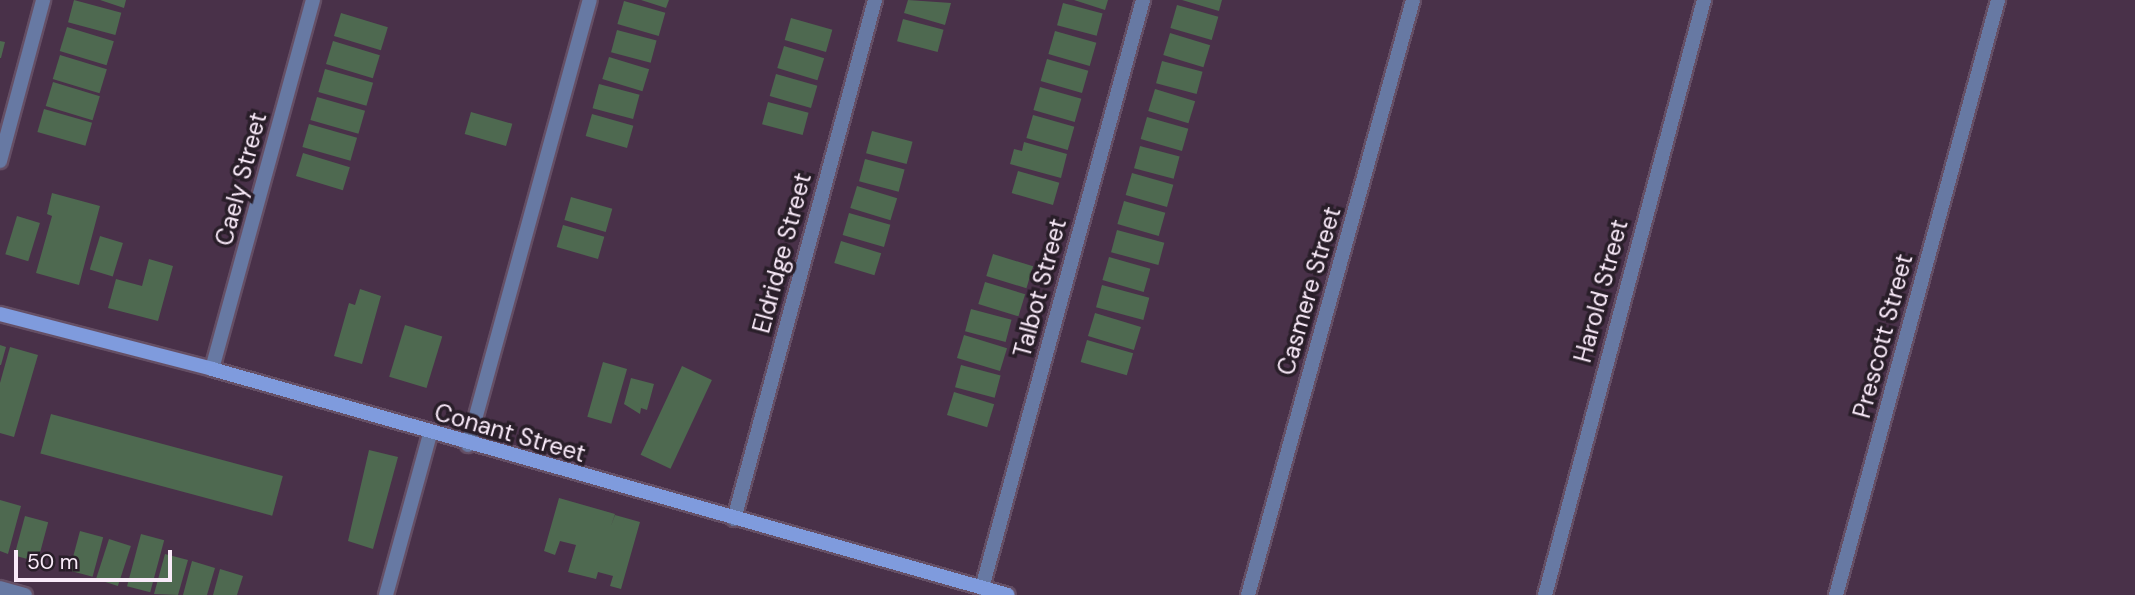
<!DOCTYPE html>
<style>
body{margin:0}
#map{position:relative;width:2135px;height:595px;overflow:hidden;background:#493149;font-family:"DM Sans",sans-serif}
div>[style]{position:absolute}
.building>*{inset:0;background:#4e6950;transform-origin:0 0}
.roads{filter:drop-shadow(2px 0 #654f65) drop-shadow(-2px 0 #654f65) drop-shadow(0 2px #654f65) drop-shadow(0 -2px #654f65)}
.street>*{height:14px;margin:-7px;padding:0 7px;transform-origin:7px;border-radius:7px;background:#6779a3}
.secondary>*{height:14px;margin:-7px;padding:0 7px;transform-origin:7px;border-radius:7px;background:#7f9bdd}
span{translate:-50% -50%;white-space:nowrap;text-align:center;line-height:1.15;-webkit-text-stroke:7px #291e29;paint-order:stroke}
.street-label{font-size:24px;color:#f9eaf9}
.scale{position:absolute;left:14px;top:550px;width:158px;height:32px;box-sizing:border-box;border:4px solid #f9eaf9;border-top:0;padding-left:9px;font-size:21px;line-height:24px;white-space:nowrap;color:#f9eaf9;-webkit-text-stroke:5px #291e29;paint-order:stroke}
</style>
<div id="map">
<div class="building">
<i style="left:74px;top:0;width:49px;height:23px;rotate:15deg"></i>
<i style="clip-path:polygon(100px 0,126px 0,124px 8px)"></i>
<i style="clip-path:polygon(641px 0,669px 0,666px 8px)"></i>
<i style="clip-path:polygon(908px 0,951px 3px,945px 25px,904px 13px)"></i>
<i style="clip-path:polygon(1074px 0,1108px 0,1105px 10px)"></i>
<i style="clip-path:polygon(1182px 0,1222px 0,1219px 11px)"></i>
<i style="left:624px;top:1px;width:43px;height:24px;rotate:16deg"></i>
<i style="left:1063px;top:3px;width:41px;height:23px;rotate:15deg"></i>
<i style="left:1177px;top:5px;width:43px;height:24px;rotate:16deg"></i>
<i style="left:341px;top:13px;width:49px;height:24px;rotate:17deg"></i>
<i style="left:791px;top:18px;width:43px;height:23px;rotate:16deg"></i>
<i style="left:903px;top:19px;width:42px;height:23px;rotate:15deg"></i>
<i style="left:67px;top:27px;width:49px;height:25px;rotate:17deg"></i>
<i style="left:617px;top:30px;width:41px;height:23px;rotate:15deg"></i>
<i style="left:1055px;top:31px;width:43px;height:24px;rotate:16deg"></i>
<i style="left:1170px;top:33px;width:42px;height:23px;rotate:17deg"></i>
<i style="clip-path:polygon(0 41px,5px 42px,1px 58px,0 58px)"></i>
<i style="left:333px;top:41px;width:49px;height:24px;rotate:17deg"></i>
<i style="left:784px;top:46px;width:42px;height:23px;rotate:17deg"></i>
<i style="left:60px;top:55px;width:49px;height:25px;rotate:17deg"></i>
<i style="left:609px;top:57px;width:42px;height:23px;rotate:17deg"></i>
<i style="left:1047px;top:59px;width:43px;height:23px;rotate:16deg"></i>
<i style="left:1162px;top:61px;width:42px;height:23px;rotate:15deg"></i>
<i style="left:325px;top:69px;width:50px;height:24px;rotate:16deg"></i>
<i style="left:776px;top:74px;width:43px;height:23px;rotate:16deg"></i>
<i style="left:53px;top:82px;width:49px;height:25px;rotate:17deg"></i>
<i style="left:599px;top:84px;width:42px;height:25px;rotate:15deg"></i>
<i style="left:1040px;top:87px;width:43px;height:24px;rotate:16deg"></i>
<i style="left:1155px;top:89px;width:42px;height:23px;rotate:17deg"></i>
<i style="left:317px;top:97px;width:50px;height:24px;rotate:16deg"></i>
<i style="left:768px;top:102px;width:42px;height:23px;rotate:15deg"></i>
<i style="left:44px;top:109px;width:50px;height:24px;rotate:16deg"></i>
<i style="left:471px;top:112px;width:43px;height:23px;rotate:16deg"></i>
<i style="left:592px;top:114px;width:43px;height:23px;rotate:16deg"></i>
<i style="left:1033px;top:115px;width:43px;height:24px;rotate:16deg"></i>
<i style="left:1147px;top:117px;width:43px;height:23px;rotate:16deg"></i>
<i style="left:309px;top:124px;width:50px;height:24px;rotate:16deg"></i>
<i style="left:872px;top:131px;width:42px;height:23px;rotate:15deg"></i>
<i style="clip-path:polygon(1024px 142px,1067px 154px,1061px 178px,1010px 164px,1014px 149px,1022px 151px)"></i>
<i style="left:1140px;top:146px;width:41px;height:23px;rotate:15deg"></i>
<i style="left:303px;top:153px;width:49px;height:24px;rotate:17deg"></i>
<i style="left:865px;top:159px;width:41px;height:23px;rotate:15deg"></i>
<i style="left:1018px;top:171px;width:43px;height:23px;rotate:16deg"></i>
<i style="left:1132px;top:173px;width:43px;height:23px;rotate:16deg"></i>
<i style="left:857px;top:186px;width:42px;height:23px;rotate:17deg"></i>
<i style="clip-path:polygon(52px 193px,100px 206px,79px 285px,36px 273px,52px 216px,47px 214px)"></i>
<i style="left:571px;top:197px;width:43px;height:24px;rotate:16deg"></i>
<i style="left:1124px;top:201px;width:43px;height:24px;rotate:16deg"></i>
<i style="left:849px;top:213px;width:43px;height:23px;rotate:16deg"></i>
<i style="left:17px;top:216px;width:24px;height:40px;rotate:17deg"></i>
<i style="left:563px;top:225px;width:43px;height:23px;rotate:16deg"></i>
<i style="left:1117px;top:230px;width:49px;height:23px;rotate:15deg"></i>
<i style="left:100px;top:236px;width:24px;height:35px;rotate:17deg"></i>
<i style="left:841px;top:241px;width:42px;height:23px;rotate:17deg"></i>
<i style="left:993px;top:254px;width:42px;height:23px;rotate:17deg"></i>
<i style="left:1109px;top:257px;width:43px;height:24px;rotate:16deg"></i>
<i style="clip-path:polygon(149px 259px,173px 266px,158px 321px,108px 308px,116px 279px,142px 286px)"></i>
<i style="left:985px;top:282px;width:42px;height:23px;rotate:17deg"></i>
<i style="left:1102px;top:285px;width:49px;height:23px;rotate:15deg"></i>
<i style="clip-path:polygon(360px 289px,381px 296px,362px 364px,334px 356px,349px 303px,355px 305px)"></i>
<i style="left:971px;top:309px;width:42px;height:23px;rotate:15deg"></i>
<i style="left:1095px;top:313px;width:48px;height:24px;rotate:17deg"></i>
<i style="left:405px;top:325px;width:39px;height:54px;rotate:17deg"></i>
<i style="left:964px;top:335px;width:45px;height:24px;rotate:17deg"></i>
<i style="left:1087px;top:340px;width:48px;height:23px;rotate:16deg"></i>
<i style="clip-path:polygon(0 345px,6px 347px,1px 365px,0 365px)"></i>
<i style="clip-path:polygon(10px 347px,38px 355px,14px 437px,0 433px,0 383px)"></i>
<i style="left:603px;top:362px;width:25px;height:57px;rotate:16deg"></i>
<i style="left:961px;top:365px;width:41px;height:23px;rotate:15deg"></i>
<i style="left:682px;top:366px;width:33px;height:98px;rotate:25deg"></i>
<i style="clip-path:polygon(631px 378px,654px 384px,647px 410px,641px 408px,640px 414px,624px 404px)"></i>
<i style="left:954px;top:392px;width:42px;height:24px;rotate:17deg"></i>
<i style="left:51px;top:414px;width:240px;height:41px;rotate:15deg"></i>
<i style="clip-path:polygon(369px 450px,398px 457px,373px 549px,348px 541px)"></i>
<i style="clip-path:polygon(559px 498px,615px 514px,611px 526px,615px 515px,640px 522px,621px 589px,610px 586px,613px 576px,598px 572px,596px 579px,568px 572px,576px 545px,560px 541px,555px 555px,544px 551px)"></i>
<i style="clip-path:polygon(0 500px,21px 506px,8px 554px,0 551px)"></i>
<i style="left:25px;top:516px;width:24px;height:41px;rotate:15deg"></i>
<i style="left:80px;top:531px;width:24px;height:41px;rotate:15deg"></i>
<i style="left:141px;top:534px;width:24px;height:54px;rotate:15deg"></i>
<i style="left:109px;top:539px;width:23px;height:42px;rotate:18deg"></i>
<i style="clip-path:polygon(165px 554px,188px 560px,178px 595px,154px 594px)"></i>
<i style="clip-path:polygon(192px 561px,215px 568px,207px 595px,183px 595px)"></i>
<i style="clip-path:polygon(220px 569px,243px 576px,237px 595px,213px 595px)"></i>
</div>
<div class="roads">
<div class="street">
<i style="left:0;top:161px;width:167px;rotate:-75deg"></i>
<i style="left:212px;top:369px;width:383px;rotate:-74.7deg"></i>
<i style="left:468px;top:445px;width:461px;rotate:-74.7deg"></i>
<i style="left:734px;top:519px;width:538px;rotate:-74.8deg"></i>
<i style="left:0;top:588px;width:26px;rotate:16deg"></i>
<i style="left:982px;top:588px;width:610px;rotate:-74.69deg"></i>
<i style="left:386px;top:595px;width:167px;rotate:-74.7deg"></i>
<i style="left:1248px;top:595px;width:617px;rotate:-74.5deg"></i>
<i style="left:1545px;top:595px;width:616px;rotate:-75.04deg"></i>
<i style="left:1836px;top:595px;width:617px;rotate:-74.77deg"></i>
</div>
<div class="secondary">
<i style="left:0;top:314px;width:219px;rotate:14.5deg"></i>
<i style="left:212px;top:369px;width:827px;rotate:15.85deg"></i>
</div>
</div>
<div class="street-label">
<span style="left:241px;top:179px;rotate:-75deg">Caely Street</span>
<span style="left:782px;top:253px;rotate:-75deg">Eldridge Street</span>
<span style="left:1040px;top:288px;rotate:-75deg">Talbot Street</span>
<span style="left:1309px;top:291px;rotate:-74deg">Casmere Street</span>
<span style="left:1601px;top:291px;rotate:-75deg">Harold Street</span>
<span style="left:1883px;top:336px;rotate:-75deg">Prescott Street</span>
<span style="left:510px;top:433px;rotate:16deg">Conant Street</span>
</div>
<div class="scale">50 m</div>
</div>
